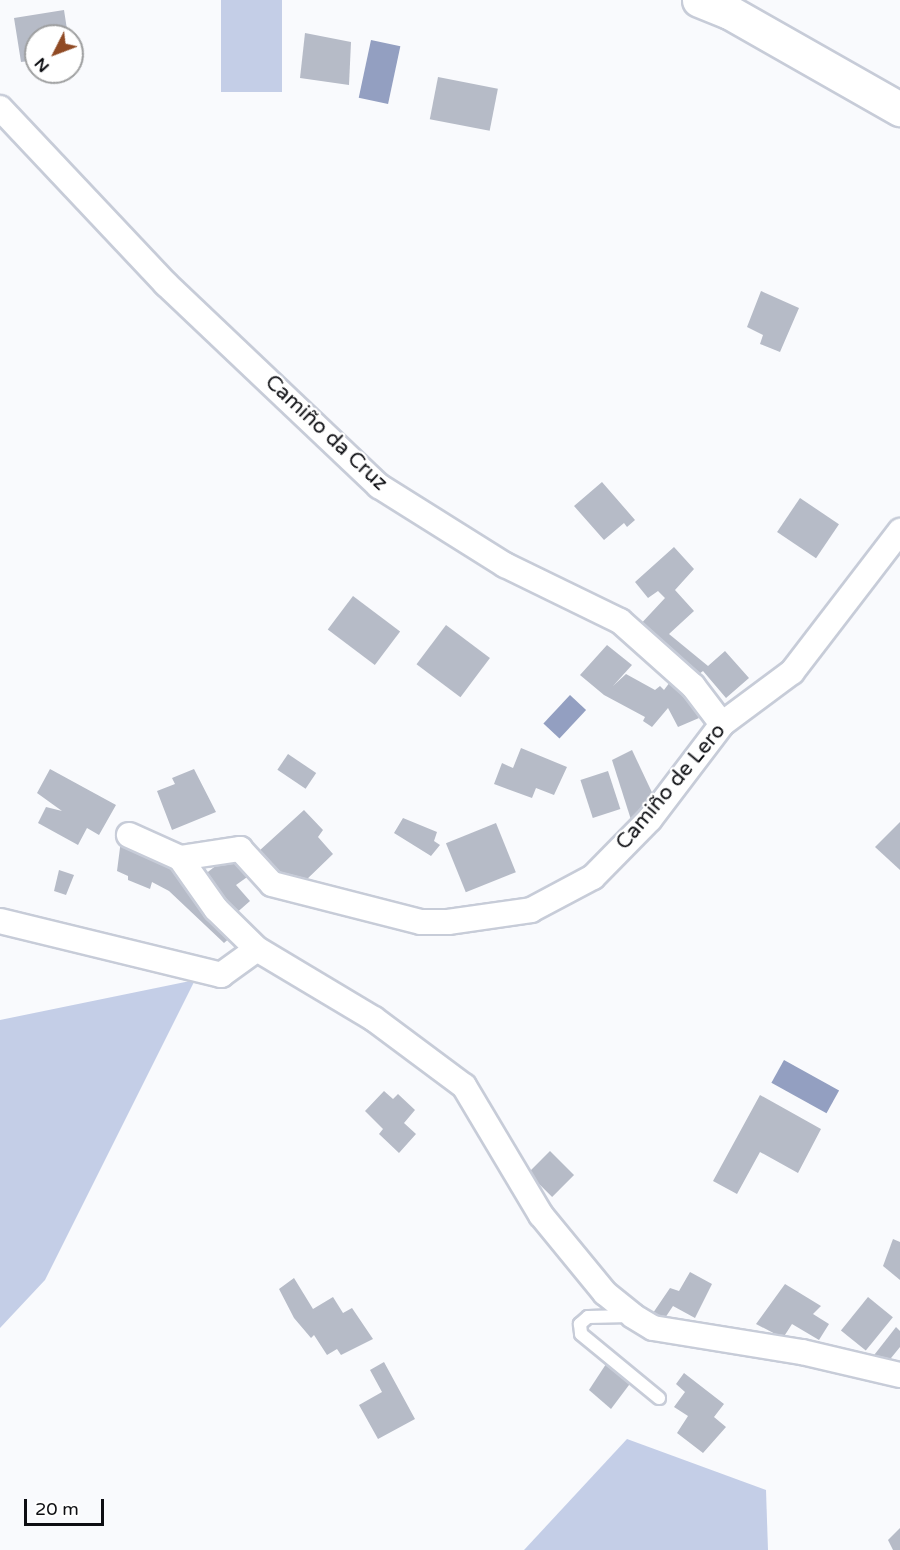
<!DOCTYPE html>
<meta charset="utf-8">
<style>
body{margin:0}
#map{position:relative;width:900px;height:1550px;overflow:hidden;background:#f9fafd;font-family:"Varela Round",sans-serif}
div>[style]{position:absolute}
.green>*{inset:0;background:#c4cee7;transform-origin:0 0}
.water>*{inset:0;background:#939fc1;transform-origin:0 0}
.building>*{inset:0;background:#b6bbc7;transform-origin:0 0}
.roads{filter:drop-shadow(2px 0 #c7ccd8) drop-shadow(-2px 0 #c7ccd8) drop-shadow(0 2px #c7ccd8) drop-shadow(0 -2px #c7ccd8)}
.lane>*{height:12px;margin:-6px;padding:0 6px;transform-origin:6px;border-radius:6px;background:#fff}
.street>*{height:24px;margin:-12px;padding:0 12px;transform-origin:12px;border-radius:12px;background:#fff}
.secondary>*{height:33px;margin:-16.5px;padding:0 16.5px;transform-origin:16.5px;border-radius:16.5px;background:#fff}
span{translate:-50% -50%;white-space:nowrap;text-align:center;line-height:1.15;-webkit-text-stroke:4.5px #fff;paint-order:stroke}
.street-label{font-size:21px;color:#0d0e12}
.north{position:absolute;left:24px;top:24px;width:60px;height:60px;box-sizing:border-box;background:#fff;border:2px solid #9e9fa0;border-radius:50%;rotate:228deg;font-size:16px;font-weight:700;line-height:24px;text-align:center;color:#0d0e12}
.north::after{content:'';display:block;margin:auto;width:21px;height:27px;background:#904a24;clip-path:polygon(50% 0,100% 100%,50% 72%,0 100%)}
.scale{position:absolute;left:24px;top:1499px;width:80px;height:27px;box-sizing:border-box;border:3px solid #0d0e12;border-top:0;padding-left:8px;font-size:18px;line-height:21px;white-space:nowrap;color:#0d0e12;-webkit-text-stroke:4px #fff;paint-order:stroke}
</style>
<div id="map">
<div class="green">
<i style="left:221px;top:0;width:61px;height:92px"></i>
<i style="clip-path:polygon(195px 980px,45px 1280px,0 1328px,0 1020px)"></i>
<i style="clip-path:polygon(627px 1439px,766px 1490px,768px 1550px,524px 1550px)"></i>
</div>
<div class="water">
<i style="left:371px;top:40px;width:30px;height:59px;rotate:12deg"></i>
<i style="left:570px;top:695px;width:22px;height:39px;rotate:43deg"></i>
<i style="left:784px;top:1060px;width:63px;height:26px;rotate:29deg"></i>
</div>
<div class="building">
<i style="clip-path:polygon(64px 10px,68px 36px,36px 36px,36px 60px,21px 62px,14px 18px)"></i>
<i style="clip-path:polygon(305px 33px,351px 42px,349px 85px,300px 78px)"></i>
<i style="left:438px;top:77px;width:61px;height:43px;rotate:11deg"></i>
<i style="clip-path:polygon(761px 291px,799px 308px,780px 352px,760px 344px,763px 335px,747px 327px)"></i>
<i style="clip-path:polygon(602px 482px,635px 520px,627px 527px,624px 523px,604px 540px,574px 506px)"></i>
<i style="left:800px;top:498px;width:47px;height:41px;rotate:34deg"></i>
<i style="clip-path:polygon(674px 547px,694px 569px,675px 590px,694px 611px,669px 634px,708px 666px,725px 651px,749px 678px,726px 698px,703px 671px,699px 674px,637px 628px,665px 598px,658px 591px,648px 598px,635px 582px)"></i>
<i style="left:353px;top:596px;width:59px;height:42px;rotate:37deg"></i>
<i style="left:446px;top:625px;width:55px;height:49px;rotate:37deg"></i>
<i style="clip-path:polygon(607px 645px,632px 665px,613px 686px,626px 674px,655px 690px,660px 686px,664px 690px,670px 682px,686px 697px,699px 718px,678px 727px,668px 708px,652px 727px,643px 721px,645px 717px,604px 695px,580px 675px)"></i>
<i style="clip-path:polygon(521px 748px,567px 767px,554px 795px,536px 788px,532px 798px,494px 784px,502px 763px,513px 768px)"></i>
<i style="clip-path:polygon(632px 750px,657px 803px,633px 826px,612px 760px)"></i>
<i style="left:288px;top:754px;width:34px;height:19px;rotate:34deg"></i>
<i style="clip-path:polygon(50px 769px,116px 805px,99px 835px,87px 828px,78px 845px,38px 823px,46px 807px,62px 811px,37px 793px)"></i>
<i style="clip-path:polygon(194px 769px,216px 812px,172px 830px,157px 791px,175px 784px,172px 778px)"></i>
<i style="left:608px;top:771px;width:40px;height:29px;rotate:72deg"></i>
<i style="clip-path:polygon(304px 810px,323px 830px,318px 837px,333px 854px,304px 882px,281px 876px,259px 851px)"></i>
<i style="clip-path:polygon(403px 818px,437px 832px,434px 841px,440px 845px,431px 856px,394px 833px)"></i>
<i style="clip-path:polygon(900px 822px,900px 870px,875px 847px)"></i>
<i style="left:496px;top:823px;width:53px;height:54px;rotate:68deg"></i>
<i style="clip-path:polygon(121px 840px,183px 867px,232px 936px,224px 943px,169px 891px,152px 882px,150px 889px,128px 880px,128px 876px,117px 871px)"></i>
<i style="clip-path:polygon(232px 853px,250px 875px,236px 885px,250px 901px,233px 916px,199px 879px)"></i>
<i style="clip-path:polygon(59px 870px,74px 875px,66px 895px,54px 891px)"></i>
<i style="clip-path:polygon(384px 1091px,393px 1099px,398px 1094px,415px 1110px,404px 1123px,416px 1134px,399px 1153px,379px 1134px,383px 1129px,365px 1111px)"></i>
<i style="clip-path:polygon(760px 1095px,821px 1129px,798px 1173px,760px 1152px,737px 1194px,713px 1181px)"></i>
<i style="left:550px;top:1151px;width:34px;height:31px;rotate:45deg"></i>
<i style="clip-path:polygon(893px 1239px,900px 1242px,900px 1280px,883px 1266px)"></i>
<i style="clip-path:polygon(690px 1272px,712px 1284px,695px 1318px,673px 1306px,665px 1318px,653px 1313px,670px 1288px,679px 1291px)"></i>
<i style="clip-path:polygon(294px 1278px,313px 1309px,333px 1297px,343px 1313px,352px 1308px,373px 1339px,341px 1355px,337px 1349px,327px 1355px,314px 1335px,311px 1338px,294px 1318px,279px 1289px)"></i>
<i style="clip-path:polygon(785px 1284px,821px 1306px,813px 1314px,829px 1324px,819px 1340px,792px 1324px,783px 1338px,756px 1324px)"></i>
<i style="left:868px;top:1297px;width:32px;height:43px;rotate:39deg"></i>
<i style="clip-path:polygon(896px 1327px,900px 1331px,900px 1347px,887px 1363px,871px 1359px)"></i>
<i style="clip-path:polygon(608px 1361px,632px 1381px,611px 1409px,589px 1390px)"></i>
<i style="clip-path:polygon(384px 1362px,415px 1419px,378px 1439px,359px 1405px,382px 1392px,370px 1370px)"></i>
<i style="clip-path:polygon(684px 1373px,724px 1404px,714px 1417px,726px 1427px,703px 1453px,677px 1433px,688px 1416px,674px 1407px,685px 1392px,676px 1384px)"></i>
<i style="clip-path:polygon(900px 1528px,900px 1550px,893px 1550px,888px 1540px)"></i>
</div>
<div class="roads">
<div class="lane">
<i style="left:629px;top:1316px;width:41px;rotate:178.6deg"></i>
<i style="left:588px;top:1317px;width:11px;rotate:139deg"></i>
<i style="left:580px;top:1324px;width:10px;rotate:84deg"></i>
<i style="left:581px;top:1334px;width:101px;rotate:39.4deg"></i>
</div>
<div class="street">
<i style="left:0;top:108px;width:242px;rotate:46.7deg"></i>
<i style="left:166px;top:284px;width:294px;rotate:43.5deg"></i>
<i style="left:379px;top:486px;width:149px;rotate:32.1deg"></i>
<i style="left:505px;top:565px;width:128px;rotate:26deg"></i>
<i style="left:620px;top:621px;width:98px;rotate:41.7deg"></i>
<i style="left:693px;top:686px;width:48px;rotate:52.7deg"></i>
<i style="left:180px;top:858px;width:61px;rotate:-8.5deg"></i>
<i style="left:240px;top:849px;width:47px;rotate:47.6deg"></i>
<i style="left:272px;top:884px;width:154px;rotate:14.3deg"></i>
<i style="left:421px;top:922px;width:27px"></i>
<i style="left:448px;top:922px;width:84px;rotate:-8.2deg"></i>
<i style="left:531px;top:910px;width:70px;rotate:-28deg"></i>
<i style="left:593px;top:877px;width:81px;rotate:-45.5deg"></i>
<i style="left:650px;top:819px;width:119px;rotate:-52.8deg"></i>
<i style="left:722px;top:724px;width:87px;rotate:-36.6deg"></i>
<i style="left:792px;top:672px;width:178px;rotate:-52.5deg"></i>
<i style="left:0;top:921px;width:228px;rotate:13.7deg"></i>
<i style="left:221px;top:975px;width:44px;rotate:-35.8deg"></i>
<i style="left:257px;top:949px;width:57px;rotate:-135.7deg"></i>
<i style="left:216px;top:909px;width:62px;rotate:-125.2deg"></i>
<i style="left:180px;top:858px;width:56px;rotate:-155.7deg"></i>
<i style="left:257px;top:949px;width:136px;rotate:30.9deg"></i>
<i style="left:374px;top:1019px;width:112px;rotate:36.7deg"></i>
<i style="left:464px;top:1086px;width:150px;rotate:59.2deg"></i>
<i style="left:541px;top:1215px;width:101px;rotate:50.6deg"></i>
<i style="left:605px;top:1293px;width:36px;rotate:39deg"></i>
<i style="left:633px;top:1316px;width:23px;rotate:31deg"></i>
<i style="left:653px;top:1328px;width:151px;rotate:9.2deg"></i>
<i style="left:802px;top:1352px;width:101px;rotate:13.2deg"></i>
</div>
<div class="secondary">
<i style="left:699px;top:0;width:32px;rotate:22deg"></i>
<i style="left:729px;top:12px;width:197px;rotate:29.6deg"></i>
</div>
</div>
<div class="street-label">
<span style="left:326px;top:433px;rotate:43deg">Camiño da Cruz</span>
<span style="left:671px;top:787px;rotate:-50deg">Camiño de Lero</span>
</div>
<div class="north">N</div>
<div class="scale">20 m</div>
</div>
